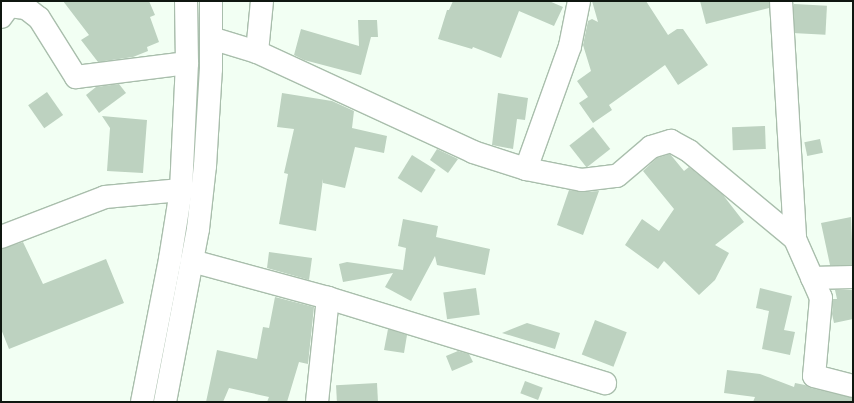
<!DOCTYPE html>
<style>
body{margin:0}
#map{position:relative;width:854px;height:403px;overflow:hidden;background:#f2fff3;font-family:"Noto Sans",sans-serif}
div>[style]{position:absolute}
.building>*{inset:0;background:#bdd2c0;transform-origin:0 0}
.roads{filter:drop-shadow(1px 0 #a9beac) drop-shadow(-1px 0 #a9beac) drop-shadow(0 1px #a9beac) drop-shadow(0 -1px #a9beac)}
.minor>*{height:22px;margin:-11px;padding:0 11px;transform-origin:11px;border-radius:11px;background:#fff}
.major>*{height:22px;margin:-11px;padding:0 11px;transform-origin:11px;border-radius:11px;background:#fff}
span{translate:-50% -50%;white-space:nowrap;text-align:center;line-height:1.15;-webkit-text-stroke:4px #fff;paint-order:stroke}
.frame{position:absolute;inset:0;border:2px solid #0f1710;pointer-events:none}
</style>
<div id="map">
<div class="building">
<i style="clip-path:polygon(63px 1px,149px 1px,155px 15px,150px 17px,159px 42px,147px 47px,148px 51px,133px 57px,98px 62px,81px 40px,89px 35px)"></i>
<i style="clip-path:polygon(453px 1px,549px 1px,563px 7px,554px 26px,519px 11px,501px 58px,473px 47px,472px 49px,438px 39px,447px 10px,449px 10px)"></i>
<i style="clip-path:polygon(592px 1px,646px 1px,668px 35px,677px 29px,683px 29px,708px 65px,678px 85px,665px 65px,609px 105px,612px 110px,593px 123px,579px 103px,588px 97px,577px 81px,591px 71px,583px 45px,588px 21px,592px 19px,598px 22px)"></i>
<i style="clip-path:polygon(700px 1px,769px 1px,769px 8px,706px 24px)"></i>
<i style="left:794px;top:4px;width:33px;height:29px;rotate:3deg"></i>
<i style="clip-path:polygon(358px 20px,377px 20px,378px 37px,371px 37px,361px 75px,304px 60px,294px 55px,301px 29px,359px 46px)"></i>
<i style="clip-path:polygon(119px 84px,126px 93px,99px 113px,86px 95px,96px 87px)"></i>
<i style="left:47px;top:92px;width:28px;height:23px;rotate:55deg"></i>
<i style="clip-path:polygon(282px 93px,332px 101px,354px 111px,352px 128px,387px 136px,384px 153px,355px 147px,345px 188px,323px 183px,323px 179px,316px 231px,279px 224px,288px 174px,284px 173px,294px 129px,277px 127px)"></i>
<i style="clip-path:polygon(498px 93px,528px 98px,525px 120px,517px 119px,513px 149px,492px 145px)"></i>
<i style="clip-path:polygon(102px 116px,147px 120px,143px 173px,107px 171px,110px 128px)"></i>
<i style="left:765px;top:126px;width:23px;height:33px;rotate:88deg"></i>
<i style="left:593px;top:127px;width:28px;height:30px;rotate:52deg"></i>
<i style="left:820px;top:139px;width:14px;height:16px;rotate:78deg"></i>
<i style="clip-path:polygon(437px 149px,458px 159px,448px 173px,430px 160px)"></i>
<i style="clip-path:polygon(670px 154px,684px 171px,689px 167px,723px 195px,744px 222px,715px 245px,729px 253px,715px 280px,699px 295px,664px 261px,658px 269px,625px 245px,642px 219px,659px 231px,674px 209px,643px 171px,657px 158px)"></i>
<i style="left:412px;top:155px;width:28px;height:27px;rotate:32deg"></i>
<i style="clip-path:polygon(569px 190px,583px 192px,599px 191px,583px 235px,557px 225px)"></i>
<i style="clip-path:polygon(851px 217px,853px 265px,830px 265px,821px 223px)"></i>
<i style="clip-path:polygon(403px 219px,438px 226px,436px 237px,490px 249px,485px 275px,437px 265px,435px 256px,411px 301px,385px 287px,393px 273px,343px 282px,339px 264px,347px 262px,403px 270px,406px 248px,398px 246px)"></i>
<i style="clip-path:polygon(23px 242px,43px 284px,106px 259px,124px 303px,9px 349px,1px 329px,1px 249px)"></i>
<i style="clip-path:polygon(269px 252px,312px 258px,309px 280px,267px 268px)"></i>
<i style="left:476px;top:288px;width:27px;height:33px;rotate:82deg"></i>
<i style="clip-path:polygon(760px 288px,792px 296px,784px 330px,795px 332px,790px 355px,762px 349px,769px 311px,756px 308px)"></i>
<i style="clip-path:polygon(835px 290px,853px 290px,853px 319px,834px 323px,832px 314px,833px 299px,837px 299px)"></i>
<i style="clip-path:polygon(275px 297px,314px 307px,308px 364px,299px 362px,287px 402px,267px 402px,269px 397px,229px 388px,223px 402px,206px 402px,217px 350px,257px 359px,263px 327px,269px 328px)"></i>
<i style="left:595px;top:320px;width:34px;height:37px;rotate:21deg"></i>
<i style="clip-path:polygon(527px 323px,560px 333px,555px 349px,502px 333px)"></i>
<i style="clip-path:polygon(388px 329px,407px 335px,404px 353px,384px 350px)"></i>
<i style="clip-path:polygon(458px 351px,469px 354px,473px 362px,452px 371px,446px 356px)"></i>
<i style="clip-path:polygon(727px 370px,760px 374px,794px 387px,795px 383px,805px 385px,811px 388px,853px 398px,853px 402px,753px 402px,755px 397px,724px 393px)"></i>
<i style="left:525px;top:381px;width:19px;height:13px;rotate:21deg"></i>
<i style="left:377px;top:383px;width:18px;height:41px;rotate:87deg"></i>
</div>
<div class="roads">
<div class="minor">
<i style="left:781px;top:1px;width:238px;rotate:86.6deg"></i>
<i style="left:1px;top:17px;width:14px;rotate:-54deg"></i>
<i style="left:9px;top:6px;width:17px;rotate:7deg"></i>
<i style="left:26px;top:8px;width:16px;rotate:38deg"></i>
<i style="left:39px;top:18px;width:70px;rotate:57.9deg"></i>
<i style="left:76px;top:77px;width:112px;rotate:-7.2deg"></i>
<i style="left:211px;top:38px;width:48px;rotate:16.9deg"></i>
<i style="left:257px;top:52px;width:238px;rotate:24.8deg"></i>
<i style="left:473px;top:152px;width:56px;rotate:17.8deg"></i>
<i style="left:526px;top:169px;width:57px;rotate:11.1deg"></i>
<i style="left:582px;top:180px;width:35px;rotate:-7deg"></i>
<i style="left:617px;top:176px;width:45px;rotate:-40.5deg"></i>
<i style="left:651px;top:147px;width:21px;rotate:-17deg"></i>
<i style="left:671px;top:141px;width:21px;rotate:29deg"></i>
<i style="left:689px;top:151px;width:138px;rotate:39.7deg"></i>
<i style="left:795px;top:239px;width:64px;rotate:66.2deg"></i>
<i style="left:821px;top:298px;width:78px;rotate:95.1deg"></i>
<i style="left:814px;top:376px;width:40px;rotate:14.4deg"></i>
<i style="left:257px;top:52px;width:51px;rotate:-84.4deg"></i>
<i style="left:526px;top:169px;width:131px;rotate:-70.3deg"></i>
<i style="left:570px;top:46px;width:46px;rotate:-78.7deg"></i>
<i style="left:1px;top:237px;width:111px;rotate:-21deg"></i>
<i style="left:105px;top:197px;width:76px;rotate:-5.3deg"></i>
<i style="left:192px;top:261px;width:141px;rotate:15.2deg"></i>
<i style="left:328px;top:298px;width:290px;rotate:17.1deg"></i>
<i style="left:812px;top:278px;width:41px;rotate:-1.4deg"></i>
<i style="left:317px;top:402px;width:105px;rotate:-84deg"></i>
</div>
<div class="major">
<i style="left:142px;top:402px;width:146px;rotate:-78.9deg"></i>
<i style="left:170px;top:259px;width:70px;rotate:-80.9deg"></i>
<i style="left:181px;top:190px;width:127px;rotate:-87.3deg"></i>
<i style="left:187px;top:63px;width:62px;rotate:-90.9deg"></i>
<i style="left:165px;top:402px;width:176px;rotate:-79.2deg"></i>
<i style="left:198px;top:229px;width:63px;rotate:-83.7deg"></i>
<i style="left:205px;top:166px;width:97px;rotate:-86.5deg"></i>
<i style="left:211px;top:69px;width:68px;rotate:-90deg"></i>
</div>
</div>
<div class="frame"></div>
</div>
